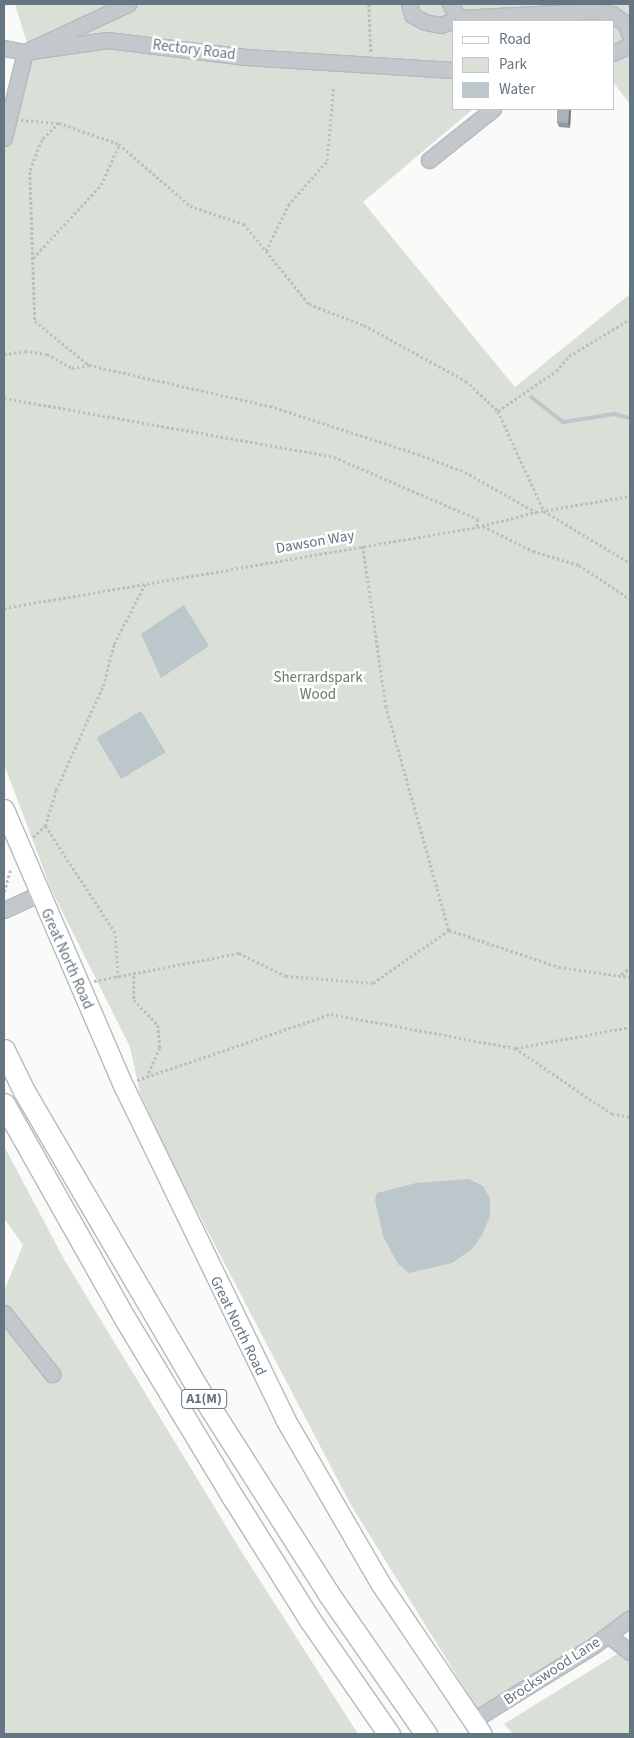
<!DOCTYPE html>
<style>
body{margin:0}
#map{position:relative;width:634px;height:1738px;overflow:hidden;background:#fafaf8;font-family:"Source Sans 3",sans-serif}
div>[style]{position:absolute}
.green>*{inset:0;background:#dadfd7}
.water>*{inset:0;background:#bbc7cb;transform-origin:0 0}
.stream>*{height:4px;margin:-2px;padding:0 2px;transform-origin:2px;border-radius:2px;background:#bbc7cb}
.path>*{height:2.5px;margin-top:-1.25px;transform-origin:0;background:repeating-linear-gradient(90deg,#bbbfc2 0 2.5px,transparent 0 5px)}
.roads{filter:drop-shadow(1px 0 #b5babe) drop-shadow(-1px 0 #b5babe) drop-shadow(0 1px #b5babe) drop-shadow(0 -1px #b5babe)}
.minor>*{height:15px;margin:-7.5px;padding:0 7.5px;transform-origin:7.5px;border-radius:7.5px;background:#c3c8cc}
.major>*{height:19px;margin:-9.5px;padding:0 9.5px;transform-origin:9.5px;border-radius:9.5px;background:#fff}
.highway>*{height:21px;margin:-10.5px;padding:0 10.5px;transform-origin:10.5px;border-radius:10.5px;background:#fff}
.wall>*{inset:0;background:#929a9f}
.shaded-wall>*{inset:0;background:#777d82}
.building>*{inset:0;background:#aab3b9}
span{translate:-50% -50%;white-space:nowrap;text-align:center;line-height:1.15;-webkit-text-stroke:5px #fff;paint-order:stroke}
.shield-label span{padding:1px 4px;background:#fff;border:1px solid;border-radius:4px;-webkit-text-stroke-width:0}
.shield-label{font-size:14px;color:#657683;font-weight:700}
.street-label{font-size:15px;color:#657683}
.park-label{font-size:15px;color:#687a64}
.frame{position:absolute;inset:0;border:5px solid #657683;pointer-events:none}
.legend{position:absolute;left:452px;top:20px;width:162px;height:90px;box-sizing:border-box;background:#fff;border:1px solid #c1c8cd;margin:0;padding:6px 9px;list-style:none;font-size:15px;color:#657683}
.legend li{display:flex;align-items:center;gap:10px;height:25px}
.legend b{width:25px;border:1px solid #c1c8cd}
</style>
<div id="map">
<div class="green">
<i style="clip-path:polygon(15px 4px,630px 4px,630px 104px,613px 82px,613px 21px,453px 21px,453px 109px,473px 109px,363px 202px,515px 387px,630px 294px,630px 1631px,486px 1723px,351px 1505px,172px 1163px,140px 1093px,130px 1047px,51px 889px,4px 764px,4px 127px,27px 43px)"></i>
<i style="clip-path:polygon(4px 1146px,65px 1261px,241px 1551px,358px 1734px,4px 1734px,4px 1291px,23px 1245px,4px 1218px)"></i>
<i style="clip-path:polygon(630px 1646px,630px 1734px,513px 1734px,504px 1724px)"></i>
</div>
<div class="water">
<i style="clip-path:polygon(184px 605px,209px 646px,161px 678px,141px 634px)"></i>
<i style="left:141px;top:711px;width:48px;height:52px;rotate:59deg"></i>
<i style="clip-path:polygon(469px 1179px,483px 1186px,490px 1199px,490px 1216px,482px 1235px,472px 1249px,452px 1263px,409px 1273px,398px 1264px,383px 1236px,375px 1200px,377px 1193px,416px 1183px)"></i>
</div>
<div class="stream">
<i style="left:531px;top:397px;width:41px;rotate:38deg"></i>
<i style="left:563px;top:422px;width:52px;rotate:-8.9deg"></i>
<i style="left:614px;top:414px;width:16px;rotate:14deg"></i>
</div>
<div class="path">
<i style="left:369px;top:4px;width:48px;rotate:87.6deg"></i>
<i style="left:21px;top:120px;width:38px;rotate:5deg"></i>
<i style="left:59px;top:123px;width:64px;rotate:19.3deg"></i>
<i style="left:119px;top:144px;width:94px;rotate:41.1deg"></i>
<i style="left:190px;top:206px;width:57px;rotate:18.4deg"></i>
<i style="left:244px;top:224px;width:103px;rotate:50.9deg"></i>
<i style="left:309px;top:304px;width:59px;rotate:20.9deg"></i>
<i style="left:364px;top:325px;width:116px;rotate:28.8deg"></i>
<i style="left:466px;top:381px;width:44px;rotate:43.2deg"></i>
<i style="left:498px;top:411px;width:110px;rotate:65.3deg"></i>
<i style="left:544px;top:511px;width:100px;rotate:31.2deg"></i>
<i style="left:59px;top:123px;width:24px;rotate:135deg"></i>
<i style="left:42px;top:140px;width:34px;rotate:111deg"></i>
<i style="left:30px;top:172px;width:149px;rotate:88.1deg"></i>
<i style="left:35px;top:321px;width:70px;rotate:39.2deg"></i>
<i style="left:89px;top:365px;width:186px;rotate:12.8deg"></i>
<i style="left:270px;top:406px;width:156px;rotate:18deg"></i>
<i style="left:418px;top:454px;width:50px;rotate:21deg"></i>
<i style="left:465px;top:472px;width:81px;rotate:29.4deg"></i>
<i style="left:266px;top:251px;width:51px;rotate:-64.4deg"></i>
<i style="left:288px;top:205px;width:59px;rotate:-48.4deg"></i>
<i style="left:327px;top:161px;width:73px;rotate:-85.3deg"></i>
<i style="left:33px;top:258px;width:100px;rotate:-47deg"></i>
<i style="left:101px;top:185px;width:44px;rotate:-65.8deg"></i>
<i style="left:4px;top:354px;width:21px;rotate:-8deg"></i>
<i style="left:25px;top:351px;width:22px;rotate:8deg"></i>
<i style="left:47px;top:354px;width:29px;rotate:29deg"></i>
<i style="left:72px;top:368px;width:17px;rotate:-10deg"></i>
<i style="left:4px;top:398px;width:335px;rotate:10.1deg"></i>
<i style="left:334px;top:457px;width:157px;rotate:23.3deg"></i>
<i style="left:478px;top:519px;width:8px;rotate:97deg"></i>
<i style="left:498px;top:411px;width:70px;rotate:-34.6deg"></i>
<i style="left:556px;top:371px;width:20px;rotate:-49deg"></i>
<i style="left:569px;top:356px;width:71px;rotate:-31.2deg"></i>
<i style="left:483px;top:526px;width:56px;rotate:26.6deg"></i>
<i style="left:533px;top:551px;width:48px;rotate:16.9deg"></i>
<i style="left:579px;top:565px;width:61px;rotate:33.7deg"></i>
<i style="left:363px;top:546px;width:162px;rotate:81.8deg"></i>
<i style="left:386px;top:706px;width:233px;rotate:74.3deg"></i>
<i style="left:4px;top:608px;width:480px;rotate:-9.7deg"></i>
<i style="left:477px;top:527px;width:61px;rotate:-14.3deg"></i>
<i style="left:536px;top:512px;width:95px;rotate:-9.7deg"></i>
<i style="left:33px;top:837px;width:16px;rotate:-43deg"></i>
<i style="left:4px;top:892px;width:25px;rotate:-74deg"></i>
<i style="left:621px;top:974px;width:11px;rotate:-34deg"></i>
<i style="left:134px;top:976px;width:24px;rotate:90deg"></i>
<i style="left:134px;top:1000px;width:35px;rotate:46deg"></i>
<i style="left:158px;top:1025px;width:23px;rotate:85deg"></i>
<i style="left:160px;top:1048px;width:30px;rotate:114deg"></i>
<i style="left:118px;top:978px;width:45px;rotate:-93.8deg"></i>
<i style="left:115px;top:933px;width:128px;rotate:-123.2deg"></i>
<i style="left:45px;top:826px;width:38px;rotate:-73deg"></i>
<i style="left:56px;top:790px;width:114px;rotate:-65.7deg"></i>
<i style="left:103px;top:686px;width:43px;rotate:-75.3deg"></i>
<i style="left:114px;top:644px;width:70px;rotate:-62.7deg"></i>
<i style="left:94px;top:981px;width:148px;rotate:-10.9deg"></i>
<i style="left:239px;top:953px;width:52px;rotate:26.1deg"></i>
<i style="left:286px;top:976px;width:87px;rotate:4.6deg"></i>
<i style="left:373px;top:983px;width:93px;rotate:-34.9deg"></i>
<i style="left:449px;top:930px;width:116px;rotate:18.6deg"></i>
<i style="left:559px;top:967px;width:72px;rotate:8deg"></i>
<i style="left:516px;top:1048px;width:116px;rotate:-10.4deg"></i>
<i style="left:137px;top:1080px;width:205px;rotate:-18.8deg"></i>
<i style="left:331px;top:1014px;width:187px;rotate:10.5deg"></i>
<i style="left:515px;top:1048px;width:117px;rotate:34.2deg"></i>
<i style="left:612px;top:1114px;width:18px;rotate:9deg"></i>
</div>
<div class="roads">
<div class="minor">
<i style="left:409px;top:4px;width:11px;rotate:75deg"></i>
<i style="left:412px;top:15px;width:15px;rotate:28deg"></i>
<i style="left:425px;top:22px;width:16px;rotate:11deg"></i>
<i style="left:441px;top:25px;width:19px;rotate:-21deg"></i>
<i style="left:459px;top:18px;width:135px;rotate:-3deg"></i>
<i style="left:594px;top:11px;width:18px;rotate:9deg"></i>
<i style="left:612px;top:14px;width:16px;rotate:35deg"></i>
<i style="left:625px;top:23px;width:14px;rotate:69deg"></i>
<i style="left:450px;top:4px;width:17px;rotate:57deg"></i>
<i style="left:4px;top:48px;width:21px;rotate:11deg"></i>
<i style="left:25px;top:52px;width:114px;rotate:-25deg"></i>
<i style="left:613px;top:53px;width:19px;rotate:-25deg"></i>
<i style="left:4px;top:138px;width:89px;rotate:-76.3deg"></i>
<i style="left:25px;top:52px;width:83px;rotate:-8.3deg"></i>
<i style="left:107px;top:40px;width:140px;rotate:7deg"></i>
<i style="left:246px;top:57px;width:207px;rotate:3.6deg"></i>
<i style="left:429px;top:160px;width:82px;rotate:-38.6deg"></i>
<i style="left:4px;top:910px;width:38px;rotate:-25deg"></i>
<i style="left:4px;top:1313px;width:78px;rotate:51.8deg"></i>
<i style="left:608px;top:1635px;width:28px;rotate:38deg"></i>
<i style="left:472px;top:1721px;width:142px;rotate:-31.8deg"></i>
<i style="left:593px;top:1646px;width:46px;rotate:-37.1deg"></i>
</div>
<div class="major">
<i style="left:4px;top:809px;width:303px;rotate:66.7deg"></i>
<i style="left:124px;top:1087px;width:369px;rotate:64.1deg"></i>
<i style="left:285px;top:1419px;width:190px;rotate:59.9deg"></i>
<i style="left:380px;top:1583px;width:182px;rotate:56deg"></i>
</div>
<div class="highway">
<i style="left:4px;top:1050px;width:46px;rotate:64deg"></i>
<i style="left:24px;top:1091px;width:343px;rotate:59.7deg"></i>
<i style="left:197px;top:1387px;width:244px;rotate:57.5deg"></i>
<i style="left:328px;top:1593px;width:172px;rotate:55.2deg"></i>
<i style="left:4px;top:1104px;width:244px;rotate:60.6deg"></i>
<i style="left:124px;top:1317px;width:213px;rotate:58.9deg"></i>
<i style="left:234px;top:1499px;width:143px;rotate:57.9deg"></i>
<i style="left:310px;top:1620px;width:139px;rotate:55.3deg"></i>
</div>
</div>
<div class="wall">
<i style="clip-path:polygon(557px 109px,571px 109px,570px 128px,559px 127px,557px 122px)"></i>
</div>
<div class="shaded-wall">
<i style="clip-path:polygon(569px 109px,571px 109px,570px 128px,568px 123px)"></i>
</div>
<div class="building">
<i style="clip-path:polygon(557px 109px,569px 109px,568px 123px,557px 122px)"></i>
</div>
<div class="shield-label">
<span style="left:204px;top:1399px">A1(M)</span>
</div>
<div class="street-label">
<span style="left:194px;top:50px;rotate:7deg">Rectory Road</span>
<span style="left:315px;top:542px;rotate:-10deg">Dawson Way</span>
<span style="left:67px;top:959px;rotate:66deg">Great North Road</span>
<span style="left:238px;top:1326px;rotate:64deg">Great North Road</span>
<span style="left:552px;top:1671px;rotate:-33deg">Brockswood Lane</span>
</div>
<div class="park-label">
<span style="left:318px;top:686px">Sherrardspark<br>Wood</span>
</div>
<div class="frame"></div>
<ul class="legend">
<li><b style="height:6px;background:#fff"></b>Road</li>
<li><b style="height:14px;background:#dadfd7"></b>Park</li>
<li><b style="height:14px;background:#bbc7cb"></b>Water</li>
</ul>
</div>
